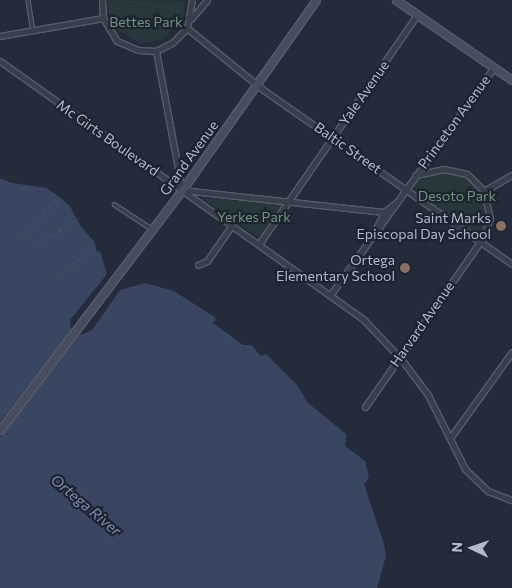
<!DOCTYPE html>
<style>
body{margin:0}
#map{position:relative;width:512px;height:588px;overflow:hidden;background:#242c3b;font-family:Commissioner,sans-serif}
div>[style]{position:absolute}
.green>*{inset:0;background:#26383c}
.water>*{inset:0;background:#394662}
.pier>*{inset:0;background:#242c3b}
.path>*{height:1px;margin-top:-0.5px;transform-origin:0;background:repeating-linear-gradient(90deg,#445559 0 4px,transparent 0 8px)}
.roads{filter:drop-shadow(1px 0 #565c69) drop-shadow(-1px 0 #565c69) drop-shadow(0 1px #565c69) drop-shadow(0 -1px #565c69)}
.service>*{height:2.5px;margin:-1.25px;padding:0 1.25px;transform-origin:1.25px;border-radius:1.25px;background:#383e4c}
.minor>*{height:5px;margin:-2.5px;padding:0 2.5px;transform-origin:2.5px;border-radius:2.5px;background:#383e4c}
.secondary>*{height:7px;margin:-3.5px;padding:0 3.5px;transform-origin:3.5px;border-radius:3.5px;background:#464d5e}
.dots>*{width:14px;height:14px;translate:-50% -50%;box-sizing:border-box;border:2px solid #1d2330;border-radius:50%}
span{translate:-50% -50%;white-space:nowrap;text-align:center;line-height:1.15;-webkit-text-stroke:4.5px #1d2330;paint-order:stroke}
.park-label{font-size:14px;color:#6b9779}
.street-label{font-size:14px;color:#b3b9c7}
.poi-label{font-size:14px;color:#b3b9c7}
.right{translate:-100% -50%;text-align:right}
.water-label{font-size:15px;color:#7c8dae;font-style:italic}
.north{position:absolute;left:447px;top:523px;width:50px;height:50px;-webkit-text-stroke:4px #1d2330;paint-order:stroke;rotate:273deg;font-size:14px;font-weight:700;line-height:20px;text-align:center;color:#b3b9c7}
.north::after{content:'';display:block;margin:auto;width:18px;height:22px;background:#b3b9c7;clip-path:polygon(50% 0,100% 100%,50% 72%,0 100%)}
</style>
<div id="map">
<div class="green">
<i style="clip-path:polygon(108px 1px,108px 0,185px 1px,183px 16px,173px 30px,163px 39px,141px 44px,114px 28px,108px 18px)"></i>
<i style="clip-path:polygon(444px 171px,463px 176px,482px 192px,487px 212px,481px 234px,475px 234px,415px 191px,415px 184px,422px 176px)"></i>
<i style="clip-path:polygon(202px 198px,283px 204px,259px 238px)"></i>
</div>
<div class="water">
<i style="clip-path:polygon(0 178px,12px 183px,47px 188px,58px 196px,69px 205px,82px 228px,94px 241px,97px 252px,100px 251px,107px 274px,70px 320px,71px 330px,78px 336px,92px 330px,120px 290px,145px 283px,174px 291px,216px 318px,213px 323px,243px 345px,251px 345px,261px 356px,266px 354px,298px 386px,307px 402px,346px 434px,345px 446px,365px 461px,369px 477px,364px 484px,384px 544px,386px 556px,377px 588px,0 588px)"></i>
</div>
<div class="pier">
<i style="clip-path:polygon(73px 328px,80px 334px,0 438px,0 422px)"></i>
</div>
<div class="path">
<i style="left:21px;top:238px;width:2px;rotate:27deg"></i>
<i style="left:23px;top:239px;width:55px;rotate:-50.9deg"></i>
<i style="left:38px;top:245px;width:49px;rotate:-33.4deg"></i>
<i style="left:59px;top:274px;width:45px;rotate:-35.1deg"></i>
</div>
<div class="roads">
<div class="service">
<i style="left:28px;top:0;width:30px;rotate:81deg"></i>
<i style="left:114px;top:204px;width:45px;rotate:33.3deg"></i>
</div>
<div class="minor">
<i style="left:102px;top:0;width:18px;rotate:87deg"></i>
<i style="left:103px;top:18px;width:27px;rotate:59deg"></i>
<i style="left:117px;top:41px;width:23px;rotate:23deg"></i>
<i style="left:138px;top:50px;width:18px;rotate:3deg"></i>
<i style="left:156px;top:51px;width:18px;rotate:-27deg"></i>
<i style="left:172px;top:43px;width:21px;rotate:-45deg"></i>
<i style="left:187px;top:28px;width:28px;rotate:-80deg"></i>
<i style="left:191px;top:19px;width:25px;rotate:-50deg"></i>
<i style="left:187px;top:28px;width:97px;rotate:39.1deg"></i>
<i style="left:262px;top:89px;width:305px;rotate:35deg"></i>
<i style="left:0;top:36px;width:105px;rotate:-9.9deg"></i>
<i style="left:156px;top:51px;width:141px;rotate:79.4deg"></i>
<i style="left:182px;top:190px;width:203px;rotate:6.2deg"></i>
<i style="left:0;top:61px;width:447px;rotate:35.4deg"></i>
<i style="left:364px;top:320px;width:55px;rotate:46.5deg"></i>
<i style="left:402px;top:360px;width:44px;rotate:53.4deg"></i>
<i style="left:428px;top:395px;width:83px;rotate:63.4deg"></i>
<i style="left:465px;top:469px;width:32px;rotate:44deg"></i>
<i style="left:488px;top:491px;width:26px;rotate:21deg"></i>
<i style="left:484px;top:191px;width:32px;rotate:-30deg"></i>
<i style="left:372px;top:237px;width:28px;rotate:-64deg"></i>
<i style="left:384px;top:212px;width:16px;rotate:-38deg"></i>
<i style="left:259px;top:244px;width:278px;rotate:-55.4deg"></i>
<i style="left:198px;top:265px;width:10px;rotate:-24deg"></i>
<i style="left:207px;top:261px;width:44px;rotate:-55.2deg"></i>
<i style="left:331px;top:294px;width:279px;rotate:-54.3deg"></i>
<i style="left:365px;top:407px;width:206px;rotate:-55.1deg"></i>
<i style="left:483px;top:238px;width:21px;rotate:-71deg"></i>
<i style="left:490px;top:218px;width:28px;rotate:-103deg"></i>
<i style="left:484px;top:191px;width:24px;rotate:-135deg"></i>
<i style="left:467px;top:174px;width:24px;rotate:-168deg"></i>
<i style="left:444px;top:169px;width:29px;rotate:168deg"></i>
<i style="left:450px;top:438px;width:106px;rotate:-54.2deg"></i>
</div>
<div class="secondary">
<i style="left:396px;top:0;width:141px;rotate:34.6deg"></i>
<i style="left:0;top:430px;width:301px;rotate:-52.8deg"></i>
<i style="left:182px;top:190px;width:232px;rotate:-54.8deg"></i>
</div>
</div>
<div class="dots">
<i style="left:501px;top:226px;background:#8d6e63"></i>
<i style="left:405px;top:268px;background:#8d6e63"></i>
</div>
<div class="park-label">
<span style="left:146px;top:22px">Bettes Park</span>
<span style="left:457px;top:196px">Desoto Park</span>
<span style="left:254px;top:217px">Yerkes Park</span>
</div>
<div class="street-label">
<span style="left:364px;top:93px;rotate:-55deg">Yale Avenue</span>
<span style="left:454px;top:122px;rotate:-54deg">Princeton Avenue</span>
<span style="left:108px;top:138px;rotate:35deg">Mc Girts Boulevard</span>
<span style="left:348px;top:148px;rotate:35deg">Baltic Street</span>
<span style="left:189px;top:158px;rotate:-54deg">Grand Avenue</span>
<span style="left:422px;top:324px;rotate:-55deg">Harvard Avenue</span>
</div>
<div class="poi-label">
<span class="right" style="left:491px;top:226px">Saint Marks<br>Episcopal Day School</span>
<span class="right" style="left:395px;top:268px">Ortega<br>Elementary School</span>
</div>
<div class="water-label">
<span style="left:86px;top:505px;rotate:40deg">Ortega River</span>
</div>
<div class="north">N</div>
</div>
